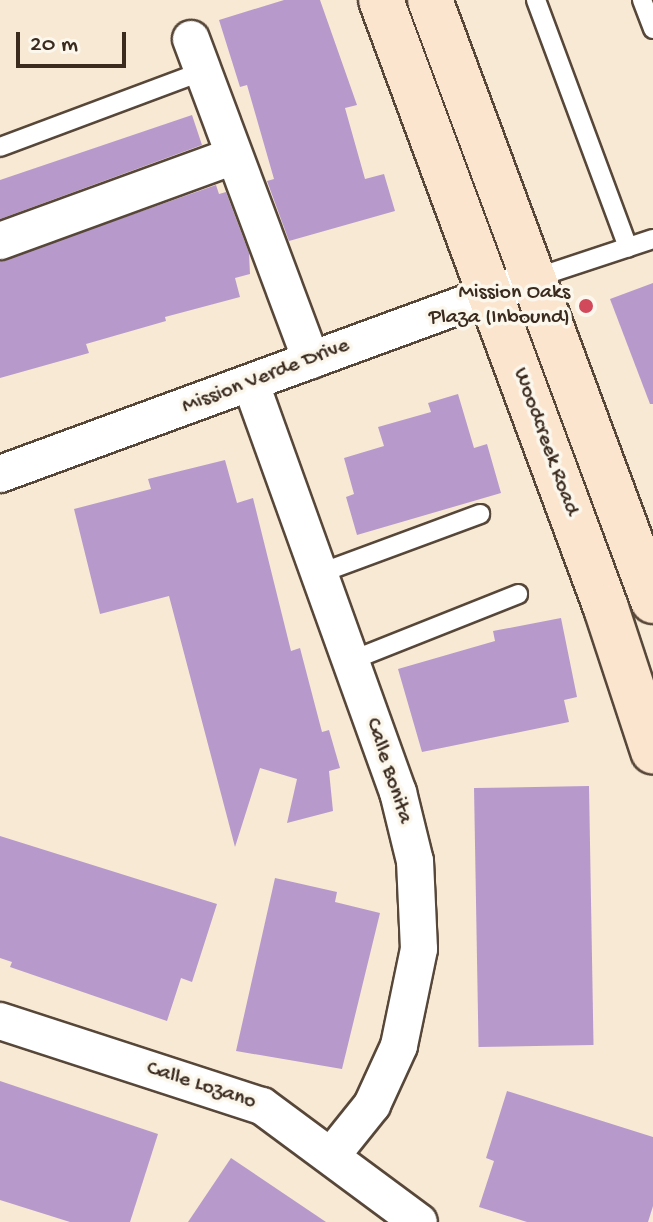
<!DOCTYPE html>
<style>
body{margin:0}
#map{position:relative;width:653px;height:1222px;overflow:hidden;background:#f8e9d5;font-family:"Gochi Hand",sans-serif}
div>[style]{position:absolute}
.building>*{inset:0;background:#b79acb;transform-origin:0 0}
.roads{filter:drop-shadow(2px 0 #574739) drop-shadow(-2px 0 #574739) drop-shadow(0 2px #574739) drop-shadow(0 -2px #574739)}
.service>*{height:18px;margin:-9px;padding:0 9px;transform-origin:9px;border-radius:9px;background:#fff}
.minor>*{height:36px;margin:-18px;padding:0 18px;transform-origin:18px;border-radius:18px;background:#fff}
.secondary>*{height:44px;margin:-22px;padding:0 22px;transform-origin:22px;border-radius:22px;background:#fce5cf}
.dots>*{width:22px;height:22px;translate:-50% -50%;box-sizing:border-box;border:4px solid #fbf7ec;border-radius:50%}
span{translate:-50% -50%;white-space:nowrap;text-align:center;line-height:1.15;-webkit-text-stroke:7px #fbf7ec;paint-order:stroke}
.poi-label{font-size:22px;color:#3b2a1e}
.right{translate:-100% -50%;text-align:right}
.street-label{font-size:22px;color:#3b2a1e}
.scale{position:absolute;left:16px;top:32px;width:110px;height:36px;box-sizing:border-box;border:4px solid #3b2a1e;border-top:0;padding-left:10px;font-size:24px;line-height:28px;white-space:nowrap;color:#3b2a1e;-webkit-text-stroke:6px #fbf7ec;paint-order:stroke}
</style>
<div id="map">
<div class="building">
<i style="clip-path:polygon(284px 0,320px 0,357px 105px,345px 108px,365px 179px,384px 174px,395px 211px,289px 241px,267px 181px,274px 179px,247px 85px,240px 87px,219px 20px)"></i>
<i style="clip-path:polygon(192px 115px,202px 145px,0 219px,0 180px)"></i>
<i style="clip-path:polygon(216px 185px,219px 194px,226px 192px,249px 253px,250px 274px,235px 278px,240px 297px,165px 317px,166px 321px,86px 344px,89px 353px,0 378px,0 261px)"></i>
<i style="clip-path:polygon(653px 283px,653px 404px,650px 404px,610px 299px)"></i>
<i style="clip-path:polygon(458px 394px,474px 448px,487px 444px,501px 493px,357px 535px,346px 497px,354px 494px,344px 458px,384px 446px,378px 427px,431px 412px,428px 403px)"></i>
<i style="clip-path:polygon(225px 460px,237px 503px,253px 498px,291px 651px,300px 648px,322px 732px,329px 730px,340px 768px,329px 771px,333px 811px,287px 823px,297px 779px,260px 768px,235px 847px,169px 596px,100px 614px,74px 509px,151px 489px,148px 479px)"></i>
<i style="clip-path:polygon(561px 618px,577px 697px,564px 700px,569px 722px,422px 752px,398px 669px,495px 641px,493px 631px)"></i>
<i style="left:589px;top:786px;width:259px;height:115px;rotate:89deg"></i>
<i style="clip-path:polygon(0 836px,217px 904px,192px 982px,181px 978px,167px 1021px,10px 967px,12px 962px,0 958px)"></i>
<i style="clip-path:polygon(275px 878px,337px 892px,335px 902px,380px 913px,342px 1069px,236px 1051px)"></i>
<i style="clip-path:polygon(0 1081px,158px 1134px,130px 1222px,70px 1222px,0 1200px)"></i>
<i style="clip-path:polygon(507px 1091px,653px 1137px,653px 1206px,648px 1222px,527px 1222px,479px 1207px,494px 1161px,486px 1158px)"></i>
<i style="clip-path:polygon(231px 1158px,326px 1222px,188px 1222px)"></i>
</div>
<div class="roads">
<div class="service">
<i style="left:536px;top:0;width:264px;rotate:69.6deg"></i>
<i style="left:642px;top:0;width:31px;rotate:69deg"></i>
<i style="left:0;top:147px;width:217px;rotate:-20.5deg"></i>
<i style="left:532px;top:279px;width:127px;rotate:-18.3deg"></i>
<i style="left:318px;top:574px;width:173px;rotate:-20.3deg"></i>
<i style="left:350px;top:661px;width:181px;rotate:-21.7deg"></i>
</div>
<div class="minor">
<i style="left:191px;top:39px;width:343px;rotate:69.5deg"></i>
<i style="left:0;top:241px;width:248px;rotate:-20deg"></i>
<i style="left:251px;top:384px;width:434px;rotate:70.2deg"></i>
<i style="left:398px;top:792px;width:71px;rotate:76.2deg"></i>
<i style="left:415px;top:861px;width:88px;rotate:87.4deg"></i>
<i style="left:419px;top:949px;width:99px;rotate:101.7deg"></i>
<i style="left:399px;top:1046px;width:65px;rotate:114.6deg"></i>
<i style="left:372px;top:1105px;width:64px;rotate:128.7deg"></i>
<i style="left:0;top:474px;width:550px;rotate:-20.12deg"></i>
<i style="left:0;top:1021px;width:275px;rotate:18deg"></i>
<i style="left:262px;top:1106px;width:195px;rotate:36.5deg"></i>
</div>
<div class="secondary">
<i style="left:381px;top:0;width:648px;rotate:69.69deg"></i>
<i style="left:606px;top:608px;width:151px;rotate:71.8deg"></i>
<i style="left:430px;top:0;width:641px;rotate:69.64deg"></i>
</div>
</div>
<div class="dots">
<i style="left:586px;top:306px;background:#d1495b"></i>
</div>
<div class="poi-label">
<span class="right" style="left:570px;top:306px">Mission Oaks<br>Plaza (Inbound)</span>
</div>
<div class="street-label">
<span style="left:266px;top:377px;rotate:-21deg">Mission Verde Drive</span>
<span style="left:545px;top:442px;rotate:70deg">Woodcreek Road</span>
<span style="left:388px;top:771px;rotate:72deg">Calle Bonita</span>
<span style="left:201px;top:1086px;rotate:18deg">Calle Lozano</span>
</div>
<div class="scale">20 m</div>
</div>
